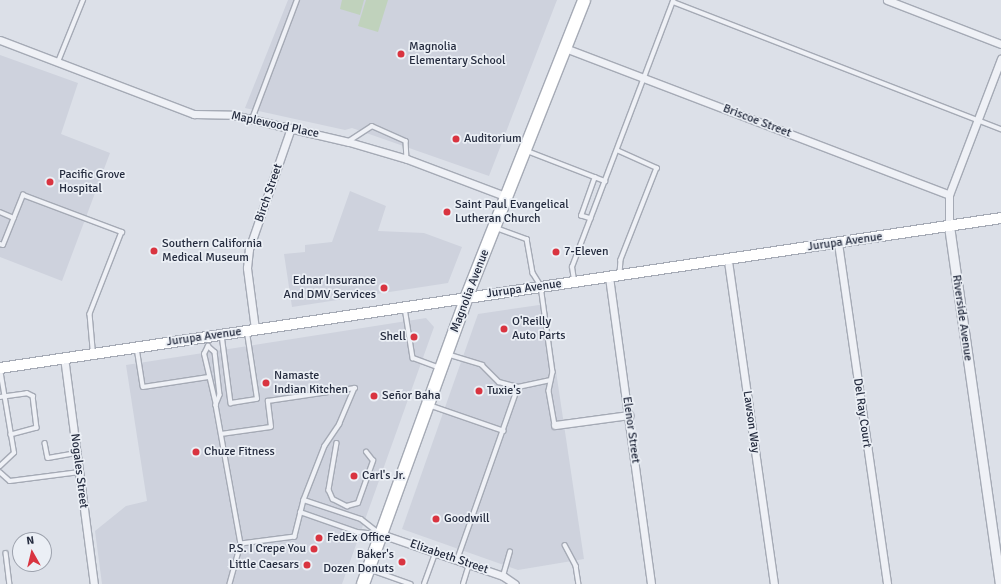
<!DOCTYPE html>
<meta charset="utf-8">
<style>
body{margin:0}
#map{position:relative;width:1001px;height:584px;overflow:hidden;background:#dce0e8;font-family:Signika,sans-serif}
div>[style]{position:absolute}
.built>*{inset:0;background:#ced2dd}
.green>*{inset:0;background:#c0d2bc}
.roads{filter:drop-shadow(1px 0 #a5aab5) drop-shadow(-1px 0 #a5aab5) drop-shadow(0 1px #a5aab5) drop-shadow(0 -1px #a5aab5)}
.service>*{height:3.5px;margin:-1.75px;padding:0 1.75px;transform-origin:1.75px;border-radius:1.75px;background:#eff1f6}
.minor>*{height:7px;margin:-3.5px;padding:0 3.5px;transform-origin:3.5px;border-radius:3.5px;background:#eff1f6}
.tertiary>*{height:9px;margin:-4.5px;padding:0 4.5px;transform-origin:4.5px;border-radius:4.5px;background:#eff1f6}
.secondary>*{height:10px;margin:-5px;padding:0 5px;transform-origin:5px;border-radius:5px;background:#fff}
.primary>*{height:12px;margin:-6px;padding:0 6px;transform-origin:6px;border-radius:6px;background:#fff}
.dots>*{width:11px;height:11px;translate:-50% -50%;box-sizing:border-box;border:2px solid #ebeff5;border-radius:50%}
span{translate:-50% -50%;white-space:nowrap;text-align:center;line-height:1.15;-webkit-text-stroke:3.5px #ebeff5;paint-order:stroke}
.poi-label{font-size:12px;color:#252c3f}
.left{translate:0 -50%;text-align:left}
.right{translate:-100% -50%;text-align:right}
.street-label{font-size:12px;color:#252c3f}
.north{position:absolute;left:12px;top:532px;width:40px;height:40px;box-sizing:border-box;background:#ebeff5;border:1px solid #9ca1ac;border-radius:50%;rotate:352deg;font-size:11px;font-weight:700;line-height:16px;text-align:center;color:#252c3f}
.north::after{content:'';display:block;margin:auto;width:14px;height:18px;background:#d93440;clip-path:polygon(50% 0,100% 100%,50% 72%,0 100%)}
</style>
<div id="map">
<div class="built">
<i style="clip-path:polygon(288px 0,557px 0,489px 176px,352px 128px,345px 130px,245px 108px)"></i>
<i style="clip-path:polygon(0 55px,78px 83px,61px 134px,110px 153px,62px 281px,0 257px)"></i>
<i style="clip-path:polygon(350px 191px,386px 206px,378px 231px,424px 233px,462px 247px,448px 283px,292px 307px,284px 254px,305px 252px,305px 245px,332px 242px)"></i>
<i style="clip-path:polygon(546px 304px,584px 559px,518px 570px,402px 529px,478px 314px)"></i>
<i style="clip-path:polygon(426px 318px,434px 327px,342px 584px,102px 584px,95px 531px,126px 506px,147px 501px,126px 365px)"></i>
</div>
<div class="green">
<i style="clip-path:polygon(342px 0,364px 0,360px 15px,340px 9px)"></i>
<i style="clip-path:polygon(366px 0,388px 0,378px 32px,358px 26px)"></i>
</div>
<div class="roads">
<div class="service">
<i style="left:673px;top:2px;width:352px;rotate:21.2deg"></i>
<i style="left:58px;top:62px;width:67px;rotate:-68deg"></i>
<i style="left:252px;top:119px;width:127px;rotate:-69.3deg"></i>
<i style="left:349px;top:141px;width:27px;rotate:-33deg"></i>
<i style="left:372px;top:126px;width:37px;rotate:24deg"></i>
<i style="left:406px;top:141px;width:18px;rotate:87deg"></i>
<i style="left:617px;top:150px;width:44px;rotate:24.2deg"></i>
<i style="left:657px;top:168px;width:99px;rotate:111.4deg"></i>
<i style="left:621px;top:260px;width:14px;rotate:94deg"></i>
<i style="left:527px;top:151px;width:84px;rotate:21deg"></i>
<i style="left:0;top:212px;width:15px;rotate:23deg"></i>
<i style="left:591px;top:219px;width:10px;rotate:-163deg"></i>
<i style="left:581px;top:216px;width:41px;rotate:-70.3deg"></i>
<i style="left:496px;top:228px;width:33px;rotate:20deg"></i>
<i style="left:527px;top:239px;width:35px;rotate:80deg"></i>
<i style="left:533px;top:273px;width:15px;rotate:58deg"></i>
<i style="left:541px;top:286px;width:87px;rotate:82.1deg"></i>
<i style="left:553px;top:372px;width:19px;rotate:102deg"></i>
<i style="left:549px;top:391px;width:35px;rotate:80deg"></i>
<i style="left:0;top:244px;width:3px;rotate:18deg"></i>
<i style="left:3px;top:245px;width:54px;rotate:-68.2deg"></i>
<i style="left:23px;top:195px;width:106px;rotate:20.5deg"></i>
<i style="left:122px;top:232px;width:88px;rotate:111.3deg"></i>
<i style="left:90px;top:314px;width:38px;rotate:85deg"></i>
<i style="left:574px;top:280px;width:13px;rotate:-99deg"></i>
<i style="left:572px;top:267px;width:285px;rotate:-69.2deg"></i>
<i style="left:405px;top:308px;width:51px;rotate:80.9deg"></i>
<i style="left:413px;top:358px;width:29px;rotate:20deg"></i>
<i style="left:222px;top:335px;width:69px;rotate:82.5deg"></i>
<i style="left:231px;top:403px;width:26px;rotate:-9deg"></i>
<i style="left:257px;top:399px;width:67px;rotate:-98.6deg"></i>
<i style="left:208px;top:346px;width:9px;rotate:41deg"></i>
<i style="left:215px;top:352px;width:43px;rotate:83.4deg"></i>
<i style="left:220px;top:395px;width:11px;rotate:112deg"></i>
<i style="left:216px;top:405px;width:52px;rotate:-103.2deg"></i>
<i style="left:204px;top:354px;width:9px;rotate:-63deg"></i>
<i style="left:137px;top:348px;width:39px;rotate:81deg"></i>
<i style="left:143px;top:387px;width:66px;rotate:-8.7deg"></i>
<i style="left:447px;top:354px;width:37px;rotate:17deg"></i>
<i style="left:482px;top:365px;width:24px;rotate:45deg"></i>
<i style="left:499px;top:382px;width:20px;rotate:15deg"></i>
<i style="left:0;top:397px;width:27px;rotate:-8deg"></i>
<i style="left:27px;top:393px;width:7px;rotate:27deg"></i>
<i style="left:33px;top:396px;width:32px;rotate:83deg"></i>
<i style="left:37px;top:428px;width:27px;rotate:165deg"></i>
<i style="left:216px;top:405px;width:141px;rotate:79.8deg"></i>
<i style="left:241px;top:544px;width:41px;rotate:105.4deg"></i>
<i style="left:429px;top:405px;width:79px;rotate:19.1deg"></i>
<i style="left:221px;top:434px;width:50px;rotate:-8deg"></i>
<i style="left:271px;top:427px;width:26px;rotate:-97deg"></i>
<i style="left:268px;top:401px;width:88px;rotate:-8.5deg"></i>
<i style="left:355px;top:388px;width:39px;rotate:113deg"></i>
<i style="left:340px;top:424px;width:27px;rotate:124deg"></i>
<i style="left:325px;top:446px;width:58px;rotate:111.3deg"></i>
<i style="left:304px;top:500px;width:38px;rotate:104deg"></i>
<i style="left:295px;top:537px;width:54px;rotate:172.6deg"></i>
<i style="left:45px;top:443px;width:15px;rotate:79deg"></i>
<i style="left:48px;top:458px;width:29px;rotate:-10deg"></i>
<i style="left:337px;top:443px;width:48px;rotate:99.7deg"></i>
<i style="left:329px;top:490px;width:10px;rotate:66deg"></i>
<i style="left:333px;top:499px;width:16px;rotate:27deg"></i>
<i style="left:347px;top:506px;width:11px;rotate:-15deg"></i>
<i style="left:358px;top:503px;width:45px;rotate:-70.3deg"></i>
<i style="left:373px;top:461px;width:11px;rotate:-128deg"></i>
<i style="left:0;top:466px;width:19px;rotate:-43deg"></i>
<i style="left:14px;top:453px;width:85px;rotate:-99.5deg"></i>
<i style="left:0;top:472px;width:13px;rotate:42deg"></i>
<i style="left:10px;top:481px;width:70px;rotate:-7.4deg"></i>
<i style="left:304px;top:500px;width:60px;rotate:18.4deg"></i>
<i style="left:361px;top:519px;width:23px;rotate:38deg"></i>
<i style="left:300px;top:512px;width:60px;rotate:19.3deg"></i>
<i style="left:357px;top:532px;width:21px;rotate:5deg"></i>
<i style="left:565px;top:545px;width:24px;rotate:62deg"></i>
<i style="left:576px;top:566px;width:18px;rotate:81deg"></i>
<i style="left:6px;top:553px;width:31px;rotate:83deg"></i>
<i style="left:457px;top:560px;width:183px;rotate:-70.6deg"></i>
<i style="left:518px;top:387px;width:33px;rotate:-12deg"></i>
<i style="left:371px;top:570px;width:42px;rotate:19.3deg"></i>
<i style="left:503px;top:576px;width:25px;rotate:-74deg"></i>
<i style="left:424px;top:584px;width:33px;rotate:-70deg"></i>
<i style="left:463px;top:584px;width:21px;rotate:-73deg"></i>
</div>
<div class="minor">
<i style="left:887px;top:0;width:122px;rotate:21.1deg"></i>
<i style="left:0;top:40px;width:208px;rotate:20.9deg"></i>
<i style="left:194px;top:114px;width:39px;rotate:1deg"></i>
<i style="left:233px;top:115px;width:119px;rotate:13.1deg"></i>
<i style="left:349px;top:142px;width:60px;rotate:16.3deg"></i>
<i style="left:407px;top:159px;width:105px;rotate:20.7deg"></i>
<i style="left:565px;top:48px;width:411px;rotate:20.9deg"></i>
<i style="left:949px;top:226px;width:31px;rotate:-90deg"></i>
<i style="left:949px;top:195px;width:146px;rotate:-69.1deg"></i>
<i style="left:838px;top:243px;width:345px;rotate:81.8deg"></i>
<i style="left:728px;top:261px;width:326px;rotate:81.9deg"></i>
<i style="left:609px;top:277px;width:310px;rotate:82.2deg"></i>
<i style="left:255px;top:329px;width:62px;rotate:-97.5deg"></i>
<i style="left:247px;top:268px;width:19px;rotate:-84deg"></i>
<i style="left:249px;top:249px;width:128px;rotate:-70.9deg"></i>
<i style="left:64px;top:357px;width:229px;rotate:82.5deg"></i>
<i style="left:555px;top:425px;width:75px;rotate:-7.7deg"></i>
<i style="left:381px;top:534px;width:129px;rotate:19deg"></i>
<i style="left:503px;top:576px;width:14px;rotate:34deg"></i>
</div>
<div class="tertiary">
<i style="left:949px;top:226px;width:362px;rotate:81.9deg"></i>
</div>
<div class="secondary">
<i style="left:0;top:368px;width:1012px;rotate:-8.52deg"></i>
</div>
<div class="primary">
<i style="left:363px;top:584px;width:306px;rotate:-70.1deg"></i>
<i style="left:467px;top:296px;width:318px;rotate:-68.4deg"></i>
</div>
</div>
<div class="dots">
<i style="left:401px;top:54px;background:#d93440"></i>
<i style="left:456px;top:139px;background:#d93440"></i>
<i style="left:50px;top:182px;background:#d93440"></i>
<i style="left:447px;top:212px;background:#d93440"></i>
<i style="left:154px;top:251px;background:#d93440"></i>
<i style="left:556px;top:252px;background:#d93440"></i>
<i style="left:384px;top:288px;background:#d93440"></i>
<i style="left:504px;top:329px;background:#d93440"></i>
<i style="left:414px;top:337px;background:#d93440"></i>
<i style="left:266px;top:383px;background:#d93440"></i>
<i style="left:479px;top:391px;background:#d93440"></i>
<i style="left:374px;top:396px;background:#d93440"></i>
<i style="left:196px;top:452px;background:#d93440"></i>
<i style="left:354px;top:476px;background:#d93440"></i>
<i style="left:436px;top:519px;background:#d93440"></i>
<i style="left:319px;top:538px;background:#d93440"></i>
<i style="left:314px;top:549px;background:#d93440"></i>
<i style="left:402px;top:562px;background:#d93440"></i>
<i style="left:307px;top:565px;background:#d93440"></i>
</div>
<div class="poi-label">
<span class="left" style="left:409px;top:54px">Magnolia<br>Elementary School</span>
<span class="left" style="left:464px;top:139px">Auditorium</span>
<span class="left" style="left:59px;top:182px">Pacific Grove<br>Hospital</span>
<span class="left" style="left:455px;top:212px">Saint Paul Evangelical<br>Lutheran Church</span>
<span class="left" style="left:162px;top:251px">Southern California<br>Medical Museum</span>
<span class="left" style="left:564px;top:252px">7-Eleven</span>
<span class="right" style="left:376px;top:288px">Ednar Insurance<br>And DMV Services</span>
<span class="left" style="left:512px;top:329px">O'Reilly<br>Auto Parts</span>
<span class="right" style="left:406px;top:337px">Shell</span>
<span class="left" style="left:274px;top:383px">Namaste<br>Indian Kitchen</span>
<span class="left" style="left:487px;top:391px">Tuxie's</span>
<span class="left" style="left:382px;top:396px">Señor Baha</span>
<span class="left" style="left:204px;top:452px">Chuze Fitness</span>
<span class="left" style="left:362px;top:476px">Carl's Jr.</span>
<span class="left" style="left:444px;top:519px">Goodwill</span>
<span class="left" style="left:327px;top:538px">FedEx Office</span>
<span class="right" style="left:306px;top:549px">P.S. I Crepe You</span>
<span class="right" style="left:394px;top:562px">Baker's<br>Dozen Donuts</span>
<span class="right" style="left:299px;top:565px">Little Caesars</span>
</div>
<div class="street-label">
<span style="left:757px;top:121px;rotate:21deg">Briscoe Street</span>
<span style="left:275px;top:125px;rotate:12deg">Maplewood Place</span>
<span style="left:269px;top:193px;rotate:-71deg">Birch Street</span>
<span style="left:845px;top:242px;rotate:-8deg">Jurupa Avenue</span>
<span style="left:524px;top:289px;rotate:-8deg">Jurupa Avenue</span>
<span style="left:470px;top:291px;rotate:-69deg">Magnolia Avenue</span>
<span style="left:962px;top:318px;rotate:82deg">Riverside Avenue</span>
<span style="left:204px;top:337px;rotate:-8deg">Jurupa Avenue</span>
<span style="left:862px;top:413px;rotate:82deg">Del Ray Court</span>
<span style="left:751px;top:422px;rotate:82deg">Lawson Way</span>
<span style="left:631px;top:430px;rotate:82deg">Elenor Street</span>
<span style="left:79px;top:471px;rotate:83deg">Nogales Street</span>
<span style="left:449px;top:557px;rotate:19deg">Elizabeth Street</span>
</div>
<div class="north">N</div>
</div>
